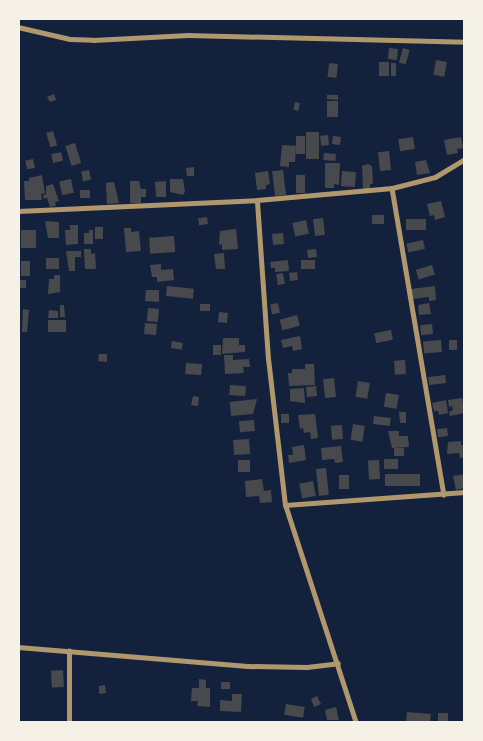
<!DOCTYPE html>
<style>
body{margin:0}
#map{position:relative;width:483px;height:741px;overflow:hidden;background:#14213d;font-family:Commissioner,sans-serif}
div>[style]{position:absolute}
.building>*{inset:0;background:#48494c;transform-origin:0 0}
.minor>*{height:4.5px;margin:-2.25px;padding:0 2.25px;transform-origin:2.25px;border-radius:2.25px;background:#b1986c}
.tertiary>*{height:5px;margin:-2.5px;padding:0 2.5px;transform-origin:2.5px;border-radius:2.5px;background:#b1986c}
span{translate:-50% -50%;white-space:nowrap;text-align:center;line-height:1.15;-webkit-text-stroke:4.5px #f6f1e7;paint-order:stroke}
.frame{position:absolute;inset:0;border:20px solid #f6f1e7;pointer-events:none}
</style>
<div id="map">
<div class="building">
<i style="left:389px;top:48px;width:9px;height:11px;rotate:6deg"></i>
<i style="left:403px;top:48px;width:7px;height:15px;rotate:16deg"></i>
<i style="left:436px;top:60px;width:11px;height:15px;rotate:10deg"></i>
<i style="left:379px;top:62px;width:10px;height:14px"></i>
<i style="left:329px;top:63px;width:9px;height:14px;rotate:6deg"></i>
<i style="left:391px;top:63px;width:5px;height:13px"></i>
<i style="clip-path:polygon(54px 94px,56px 100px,50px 102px,47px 97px)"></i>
<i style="clip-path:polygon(327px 95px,338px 95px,338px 100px,327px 99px)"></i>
<i style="left:327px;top:101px;width:11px;height:16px"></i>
<i style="left:295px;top:102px;width:5px;height:8px;rotate:11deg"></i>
<i style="left:53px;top:131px;width:15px;height:7px;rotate:74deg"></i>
<i style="left:306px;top:132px;width:13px;height:27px"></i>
<i style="left:328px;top:135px;width:10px;height:8px;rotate:84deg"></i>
<i style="left:296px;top:136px;width:9px;height:18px"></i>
<i style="left:333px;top:136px;width:8px;height:8px;rotate:7deg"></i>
<i style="left:413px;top:137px;width:12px;height:15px;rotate:81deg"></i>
<i style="clip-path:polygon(461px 137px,463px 148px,457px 149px,458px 153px,447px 155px,444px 140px)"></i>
<i style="left:75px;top:143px;width:21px;height:10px;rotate:73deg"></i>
<i style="clip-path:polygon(282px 145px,296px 146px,295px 162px,289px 162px,289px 167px,280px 166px)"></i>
<i style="left:389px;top:151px;width:19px;height:11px;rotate:84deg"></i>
<i style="left:61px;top:152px;width:9px;height:10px;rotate:77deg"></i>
<i style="left:324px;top:153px;width:12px;height:7px;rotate:5deg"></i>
<i style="left:33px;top:159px;width:9px;height:8px;rotate:77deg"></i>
<i style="clip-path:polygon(426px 160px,430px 173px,417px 175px,415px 162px)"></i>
<i style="clip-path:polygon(325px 163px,340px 163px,339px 185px,334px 184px,334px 188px,325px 188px)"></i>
<i style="clip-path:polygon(368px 164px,372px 166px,373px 184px,370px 184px,370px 189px,363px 189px,362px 166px)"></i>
<i style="clip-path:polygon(194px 167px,194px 176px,187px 176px,186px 168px)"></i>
<i style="left:89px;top:170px;width:10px;height:8px;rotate:79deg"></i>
<i style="left:283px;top:170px;width:25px;height:11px;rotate:83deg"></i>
<i style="clip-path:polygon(268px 171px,270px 184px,266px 185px,266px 189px,257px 190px,255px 173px)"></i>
<i style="left:342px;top:171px;width:14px;height:15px;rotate:4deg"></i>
<i style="clip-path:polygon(42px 175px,45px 193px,41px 194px,42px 200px,25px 200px,24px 181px,29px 181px,29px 178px)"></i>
<i style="left:296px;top:175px;width:9px;height:18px"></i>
<i style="left:71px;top:179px;width:14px;height:12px;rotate:78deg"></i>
<i style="clip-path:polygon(170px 179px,183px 179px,185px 192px,183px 195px,170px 192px)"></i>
<i style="clip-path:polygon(130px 181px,139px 181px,141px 189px,146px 189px,146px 197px,141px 197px,141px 203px,130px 203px)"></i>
<i style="clip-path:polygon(166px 181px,166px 197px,156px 197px,155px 182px)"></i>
<i style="clip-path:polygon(114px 182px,119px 203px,107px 204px,106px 183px)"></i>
<i style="clip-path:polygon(53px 184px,59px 201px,55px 202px,56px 206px,50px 207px,47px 198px,44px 199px,43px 195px,46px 194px,46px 186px)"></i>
<i style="left:90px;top:190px;width:8px;height:10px;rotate:90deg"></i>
<i style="clip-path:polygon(441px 201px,445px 217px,435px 220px,434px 215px,430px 216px,427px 204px)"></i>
<i style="left:372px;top:215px;width:12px;height:9px"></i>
<i style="left:207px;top:217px;width:7px;height:9px;rotate:82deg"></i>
<i style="left:323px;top:218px;width:17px;height:10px;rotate:83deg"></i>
<i style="left:426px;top:219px;width:11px;height:20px;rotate:90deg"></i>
<i style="left:306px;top:220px;width:14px;height:14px;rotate:78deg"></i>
<i style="clip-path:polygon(45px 221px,59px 222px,59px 238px,48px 238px)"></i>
<i style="clip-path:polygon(70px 225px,78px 225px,78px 244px,66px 245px,65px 230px,70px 230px)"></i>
<i style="left:95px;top:227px;width:8px;height:12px"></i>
<i style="clip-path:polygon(124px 228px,131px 228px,131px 232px,139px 231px,141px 251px,126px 252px)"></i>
<i style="clip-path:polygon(236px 229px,238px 249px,222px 250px,222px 244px,219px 245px,220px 231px)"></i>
<i style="left:21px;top:230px;width:15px;height:18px"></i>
<i style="clip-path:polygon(89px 230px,93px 230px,93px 244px,84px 244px,84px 233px,89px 233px)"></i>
<i style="left:283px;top:233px;width:11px;height:11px;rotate:85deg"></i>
<i style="left:174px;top:236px;width:16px;height:25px;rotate:86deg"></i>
<i style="left:423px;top:240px;width:9px;height:17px;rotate:77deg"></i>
<i style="clip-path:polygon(84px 249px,91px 249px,91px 254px,95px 253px,96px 269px,85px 269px)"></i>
<i style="left:316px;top:249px;width:8px;height:9px;rotate:83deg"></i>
<i style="clip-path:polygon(66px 251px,81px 251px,81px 257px,75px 257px,75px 271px,69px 271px)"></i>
<i style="clip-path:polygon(224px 253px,225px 269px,216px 269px,214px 254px)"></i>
<i style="left:46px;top:258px;width:13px;height:11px"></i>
<i style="clip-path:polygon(288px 260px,289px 271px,275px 272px,275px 268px,271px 268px,270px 262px)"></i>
<i style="left:301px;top:260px;width:14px;height:9px"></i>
<i style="left:21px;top:261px;width:9px;height:15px"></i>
<i style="clip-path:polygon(161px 264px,161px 270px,173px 269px,174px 280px,157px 282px,157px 277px,152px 277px,150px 265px)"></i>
<i style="left:432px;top:265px;width:10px;height:17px;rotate:73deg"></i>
<i style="left:297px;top:272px;width:8px;height:8px;rotate:83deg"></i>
<i style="left:283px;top:273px;width:11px;height:7px;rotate:80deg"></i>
<i style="clip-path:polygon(54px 275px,60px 275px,60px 292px,48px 294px,49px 279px,54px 279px)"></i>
<i style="left:20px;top:280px;width:6px;height:8px"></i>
<i style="left:167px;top:286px;width:27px;height:10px;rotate:6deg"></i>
<i style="clip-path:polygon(435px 286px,436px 300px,429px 301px,429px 297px,412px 299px,411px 289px)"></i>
<i style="clip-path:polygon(146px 290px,159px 290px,159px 302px,145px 301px)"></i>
<i style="left:278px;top:303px;width:10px;height:8px;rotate:79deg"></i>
<i style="clip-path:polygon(429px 303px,431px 314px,419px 315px,418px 305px)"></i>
<i style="left:200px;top:304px;width:10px;height:7px"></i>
<i style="clip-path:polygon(60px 305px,64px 305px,65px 317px,60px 317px)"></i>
<i style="left:148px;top:308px;width:11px;height:13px;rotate:5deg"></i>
<i style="clip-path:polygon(23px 309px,29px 310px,27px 332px,22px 332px)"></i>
<i style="clip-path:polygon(49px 310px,58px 311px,58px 318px,48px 318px)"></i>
<i style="left:219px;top:312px;width:9px;height:10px;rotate:6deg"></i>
<i style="left:297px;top:315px;width:11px;height:18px;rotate:75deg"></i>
<i style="left:66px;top:320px;width:12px;height:18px;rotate:90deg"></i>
<i style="left:145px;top:323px;width:12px;height:11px;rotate:5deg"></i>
<i style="left:432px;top:324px;width:10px;height:12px;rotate:84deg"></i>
<i style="left:391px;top:330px;width:10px;height:17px;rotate:79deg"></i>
<i style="clip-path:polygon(300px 336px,302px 349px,293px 351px,292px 346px,283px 348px,281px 340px)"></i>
<i style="clip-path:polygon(223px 338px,239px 338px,239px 345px,245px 345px,245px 352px,222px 354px)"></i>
<i style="left:441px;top:340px;width:12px;height:18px;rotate:85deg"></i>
<i style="left:449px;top:340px;width:8px;height:10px"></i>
<i style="left:172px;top:341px;width:11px;height:7px;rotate:10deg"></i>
<i style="left:213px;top:345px;width:8px;height:10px"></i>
<i style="clip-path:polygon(99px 354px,107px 354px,107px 362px,98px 361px)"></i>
<i style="clip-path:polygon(224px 355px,233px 355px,233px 360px,249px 359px,250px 367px,243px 367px,244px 373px,225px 374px)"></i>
<i style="left:405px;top:360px;width:14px;height:11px;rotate:86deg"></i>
<i style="left:186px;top:363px;width:16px;height:11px;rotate:4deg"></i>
<i style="clip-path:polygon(305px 364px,314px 364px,315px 385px,289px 386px,288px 373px,292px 373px,292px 369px,305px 369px)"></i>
<i style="left:445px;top:375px;width:8px;height:17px;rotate:83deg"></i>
<i style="left:334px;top:378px;width:19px;height:11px;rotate:84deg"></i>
<i style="left:358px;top:381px;width:12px;height:16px;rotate:9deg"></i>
<i style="left:230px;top:385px;width:16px;height:10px;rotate:4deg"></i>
<i style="left:316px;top:386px;width:10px;height:10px;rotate:84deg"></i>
<i style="clip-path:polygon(304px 388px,305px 403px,290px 401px,290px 389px)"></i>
<i style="left:386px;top:393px;width:13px;height:14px;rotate:9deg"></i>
<i style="clip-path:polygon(193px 396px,199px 397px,198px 406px,191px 405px)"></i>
<i style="clip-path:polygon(462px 398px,465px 413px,450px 416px,449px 412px,453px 410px,452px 406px,449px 407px,448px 400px)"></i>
<i style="clip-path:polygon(257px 399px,253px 414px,231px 416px,230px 402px)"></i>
<i style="clip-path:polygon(446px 400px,448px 413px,439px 415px,438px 411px,434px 411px,432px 403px)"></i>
<i style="clip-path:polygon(399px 412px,406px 412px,406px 423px,400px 423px)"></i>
<i style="left:281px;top:414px;width:8px;height:9px"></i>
<i style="clip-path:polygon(315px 414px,318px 438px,311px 439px,310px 432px,304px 433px,303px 428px,300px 429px,298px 415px)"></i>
<i style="left:374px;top:416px;width:17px;height:8px;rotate:7deg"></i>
<i style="left:254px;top:420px;width:11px;height:15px;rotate:85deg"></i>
<i style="left:353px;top:424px;width:12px;height:16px;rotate:9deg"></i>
<i style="left:342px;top:425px;width:14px;height:11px;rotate:86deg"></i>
<i style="left:447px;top:428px;width:8px;height:10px;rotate:83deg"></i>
<i style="clip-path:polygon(388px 431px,399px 431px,399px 436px,408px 436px,409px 447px,392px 448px)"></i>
<i style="left:249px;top:439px;width:15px;height:16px;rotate:86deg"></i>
<i style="clip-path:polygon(461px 441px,461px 445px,465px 445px,465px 457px,460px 458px,459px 453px,447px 454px,448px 442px)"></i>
<i style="clip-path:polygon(304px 445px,306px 460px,289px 463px,288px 455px,293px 455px,292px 447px)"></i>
<i style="clip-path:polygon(341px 446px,343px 462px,335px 463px,334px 459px,322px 460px,321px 448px)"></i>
<i style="left:394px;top:448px;width:10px;height:8px"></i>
<i style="left:398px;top:459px;width:10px;height:14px;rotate:90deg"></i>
<i style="left:238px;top:460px;width:12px;height:12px"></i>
<i style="left:379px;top:460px;width:19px;height:11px;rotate:87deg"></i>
<i style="left:326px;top:468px;width:27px;height:10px;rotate:84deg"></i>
<i style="left:420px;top:474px;width:12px;height:35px;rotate:90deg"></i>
<i style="clip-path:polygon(465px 474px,465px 488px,456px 490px,453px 476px)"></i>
<i style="left:339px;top:475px;width:10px;height:14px"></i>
<i style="clip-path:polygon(262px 479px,264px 491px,271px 490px,272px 502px,260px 503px,259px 496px,246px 497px,245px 481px)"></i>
<i style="left:313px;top:481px;width:15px;height:14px;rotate:79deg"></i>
<i style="left:63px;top:670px;width:17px;height:12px;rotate:87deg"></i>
<i style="clip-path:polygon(199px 679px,206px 680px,206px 688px,210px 688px,210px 707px,197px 706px,198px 701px,191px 701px,192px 688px,199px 688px)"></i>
<i style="left:221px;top:682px;width:9px;height:7px"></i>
<i style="clip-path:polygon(105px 685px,106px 693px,99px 694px,99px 686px)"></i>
<i style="clip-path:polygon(232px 694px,242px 694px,241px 712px,220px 711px,220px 700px,232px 701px)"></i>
<i style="clip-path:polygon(317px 696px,321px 704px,314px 707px,311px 699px)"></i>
<i style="left:286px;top:704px;width:19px;height:11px;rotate:9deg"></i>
<i style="clip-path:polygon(336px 707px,339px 720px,327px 720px,325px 710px)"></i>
<i style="clip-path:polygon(407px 712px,431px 714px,430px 723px,406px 723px)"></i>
<i style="left:438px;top:713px;width:10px;height:10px"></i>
</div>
<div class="minor">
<i style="left:18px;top:27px;width:53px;rotate:13deg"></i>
<i style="left:70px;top:39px;width:23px;rotate:2deg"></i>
<i style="left:93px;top:40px;width:95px;rotate:-3deg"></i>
<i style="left:188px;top:35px;width:277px;rotate:1.4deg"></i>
<i style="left:392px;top:188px;width:311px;rotate:80.4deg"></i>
<i style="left:18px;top:211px;width:239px;rotate:-2.6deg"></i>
<i style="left:285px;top:505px;width:180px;rotate:-4.1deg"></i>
<i style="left:18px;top:647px;width:230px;rotate:4.7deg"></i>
<i style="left:247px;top:666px;width:60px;rotate:1deg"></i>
<i style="left:307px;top:667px;width:31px;rotate:-7deg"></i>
<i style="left:69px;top:723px;width:72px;rotate:-90deg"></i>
</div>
<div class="tertiary">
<i style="left:356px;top:723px;width:229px;rotate:-108deg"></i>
<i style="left:285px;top:505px;width:147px;rotate:-96.6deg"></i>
<i style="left:268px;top:359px;width:159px;rotate:-94deg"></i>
<i style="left:257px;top:200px;width:136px;rotate:-5.1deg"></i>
<i style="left:392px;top:188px;width:44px;rotate:-14.3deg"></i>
<i style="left:435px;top:177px;width:35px;rotate:-31deg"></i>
</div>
<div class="frame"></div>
</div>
